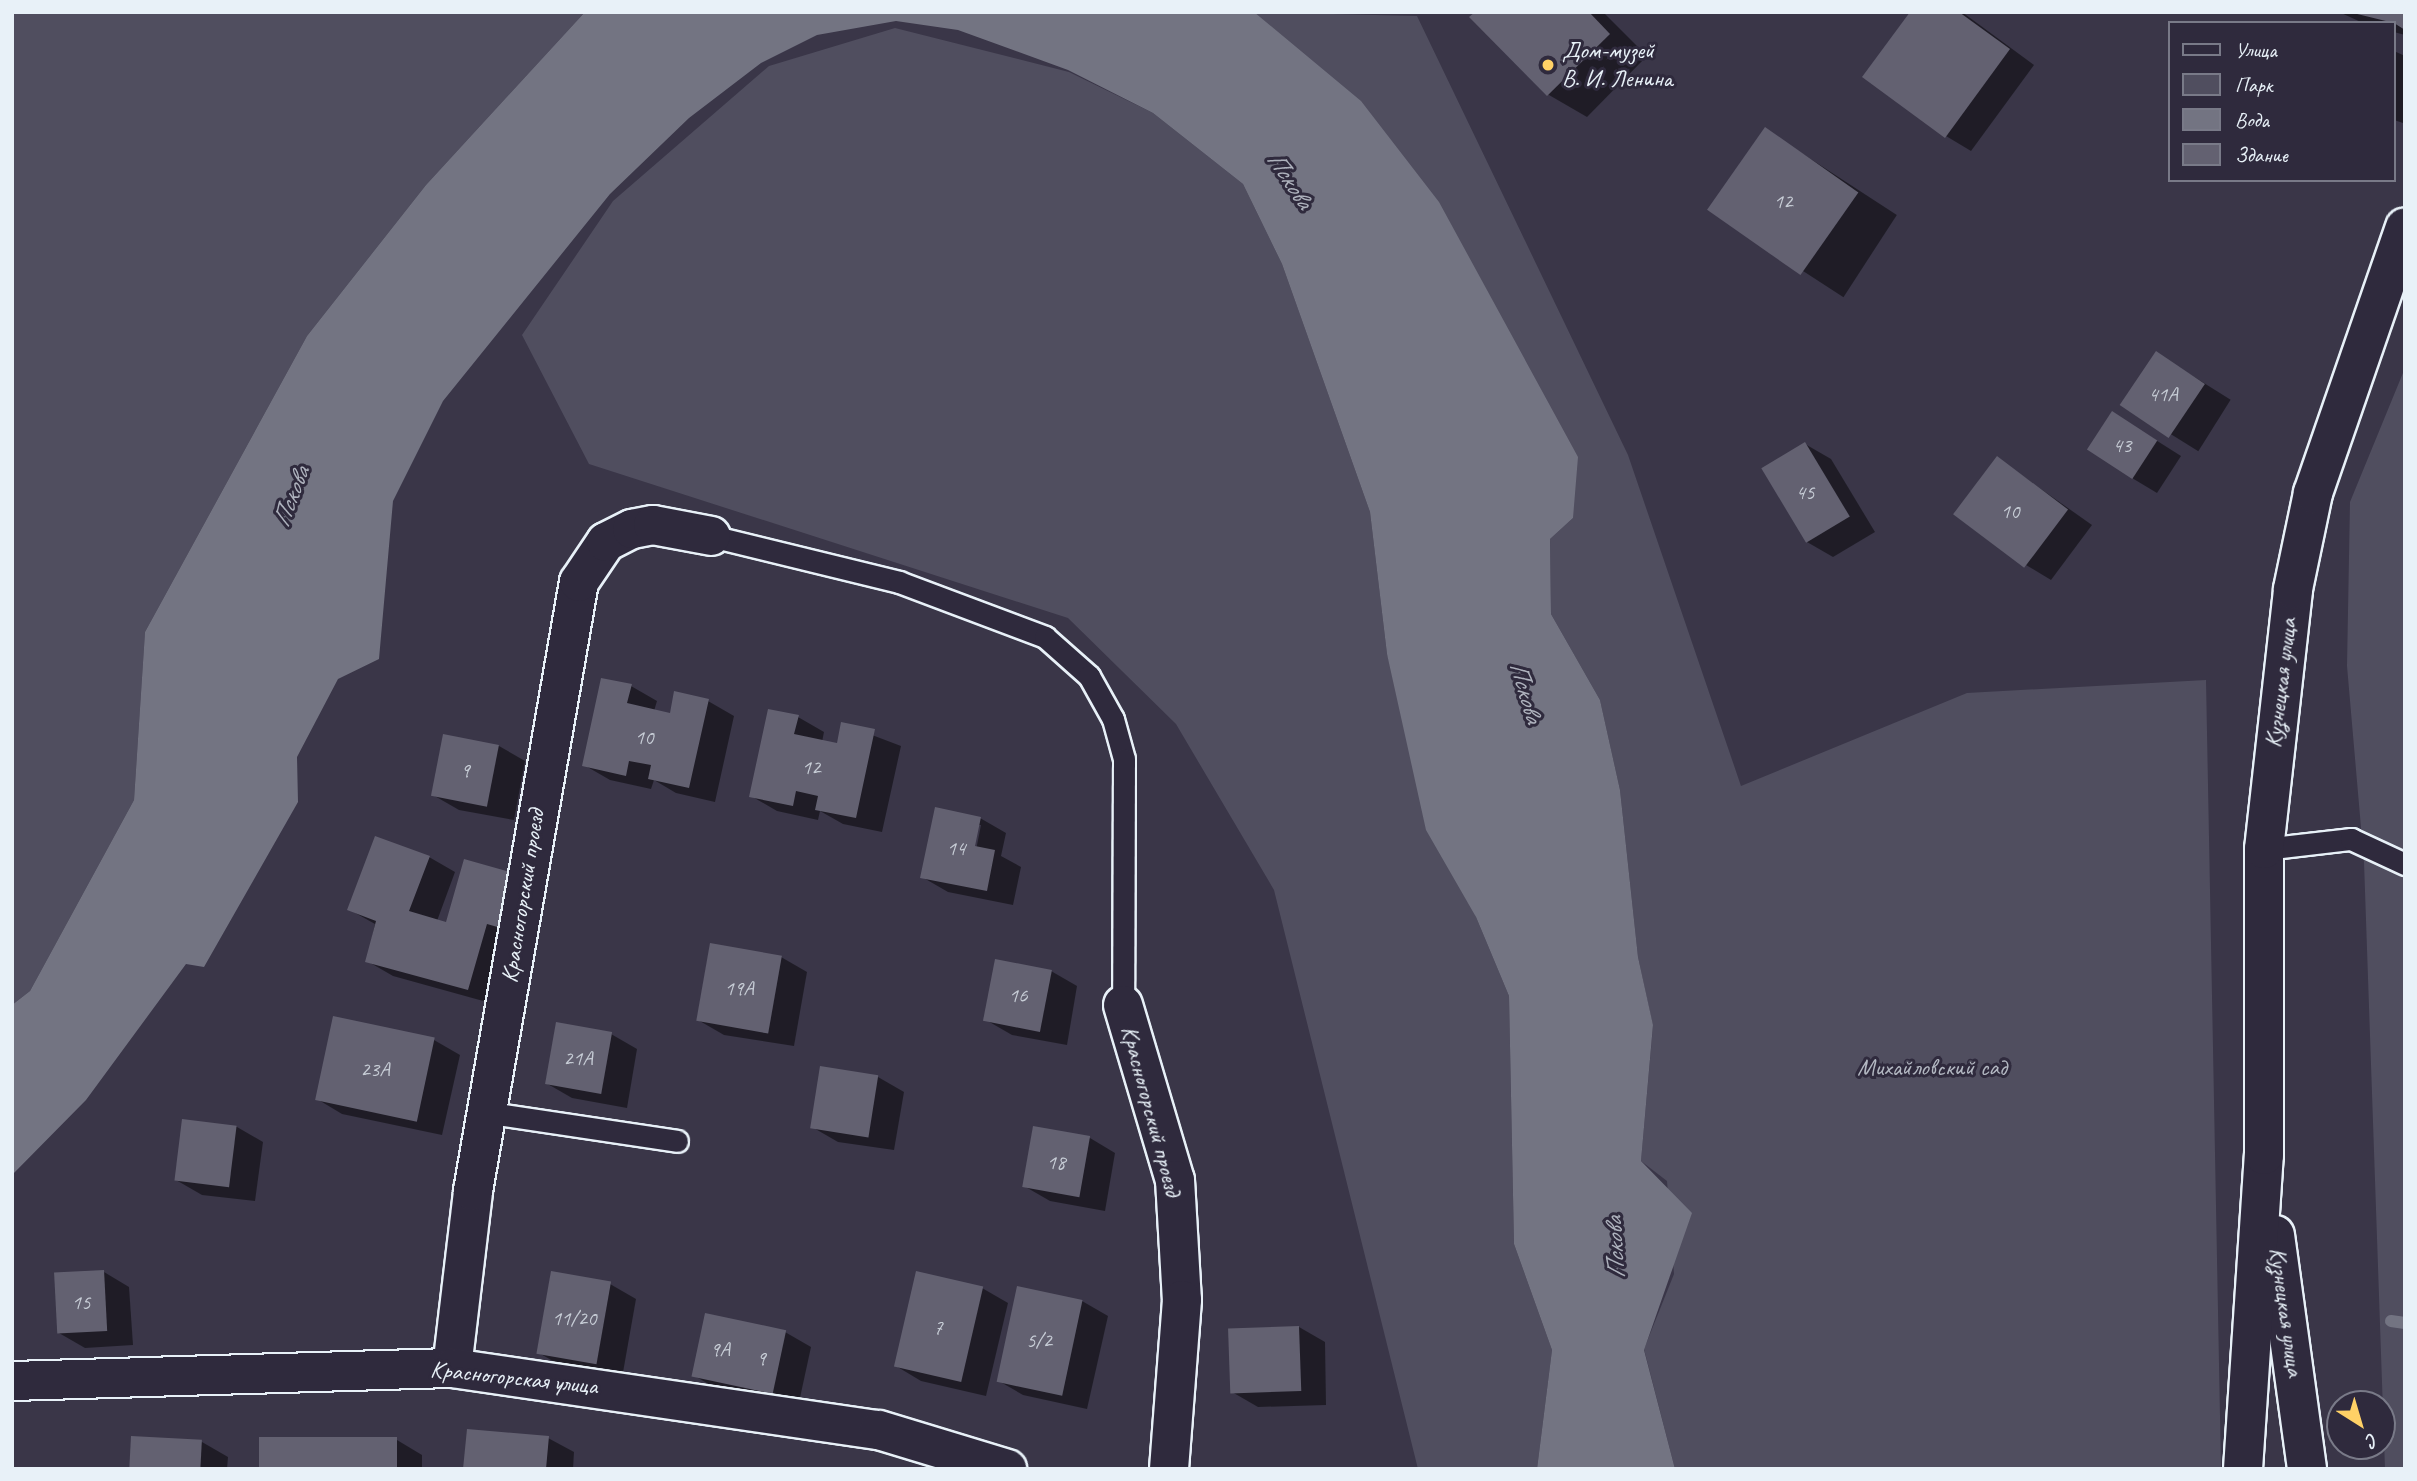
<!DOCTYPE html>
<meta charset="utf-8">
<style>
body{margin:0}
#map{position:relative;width:2417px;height:1481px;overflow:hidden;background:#3a3648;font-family:Caveat,sans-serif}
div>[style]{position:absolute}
.green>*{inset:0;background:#504e5f}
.water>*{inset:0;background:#737482}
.shadow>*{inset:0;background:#0007;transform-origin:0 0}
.stream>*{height:12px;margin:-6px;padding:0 6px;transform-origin:6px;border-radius:6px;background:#737482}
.building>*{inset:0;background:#636171;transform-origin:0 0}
.roads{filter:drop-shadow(2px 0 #e8f1f8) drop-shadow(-2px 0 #e8f1f8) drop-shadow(0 2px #e8f1f8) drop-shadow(0 -2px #e8f1f8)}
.service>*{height:21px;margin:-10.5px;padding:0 10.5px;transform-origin:10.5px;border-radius:10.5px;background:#2f2a3d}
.minor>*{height:38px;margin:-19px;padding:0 19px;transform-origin:19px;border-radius:19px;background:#2f2a3d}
.tertiary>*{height:38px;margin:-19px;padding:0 19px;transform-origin:19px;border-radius:19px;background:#2f2a3d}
.dots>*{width:19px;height:19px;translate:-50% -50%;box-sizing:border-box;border:4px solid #2f2a3d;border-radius:50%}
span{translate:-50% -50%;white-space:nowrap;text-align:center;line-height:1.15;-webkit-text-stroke:6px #2f2a3d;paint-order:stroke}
.number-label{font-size:21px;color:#c7cdd6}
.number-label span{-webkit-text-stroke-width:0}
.poi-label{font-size:24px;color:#e8f1f8}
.left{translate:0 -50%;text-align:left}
.street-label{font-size:24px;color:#e8f1f8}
.park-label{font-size:24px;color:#b3b8c2}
.water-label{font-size:26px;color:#aeb2bd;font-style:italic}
.frame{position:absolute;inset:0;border:14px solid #e8f1f8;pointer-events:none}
.legend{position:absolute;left:2168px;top:21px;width:228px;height:161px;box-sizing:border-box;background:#2f2a3d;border:2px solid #797a88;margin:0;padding:9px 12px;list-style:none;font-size:21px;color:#e8f1f8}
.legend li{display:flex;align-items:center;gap:14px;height:35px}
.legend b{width:35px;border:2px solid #797a88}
.north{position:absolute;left:2326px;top:1390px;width:70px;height:70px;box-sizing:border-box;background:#2f2a3d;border:2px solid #797a88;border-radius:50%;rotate:143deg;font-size:19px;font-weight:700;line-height:28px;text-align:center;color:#e8f1f8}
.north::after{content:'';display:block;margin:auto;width:24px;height:32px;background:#ffd166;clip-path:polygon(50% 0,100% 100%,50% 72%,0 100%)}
</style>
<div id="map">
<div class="green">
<i style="clip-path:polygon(12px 12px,585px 12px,426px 185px,307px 336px,145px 632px,134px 800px,30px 991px,12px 1005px)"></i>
<i style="clip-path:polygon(1254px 12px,1417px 16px,1628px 455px,1741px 786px,1967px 693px,2206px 680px,2221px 1469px,1675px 1469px,1644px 1349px,1674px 1274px,1667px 1181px,1641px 1161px,1653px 1026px,1638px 957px,1620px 790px,1600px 700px,1551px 614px,1550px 539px,1573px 518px)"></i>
<i style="clip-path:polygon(895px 28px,1069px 72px,1153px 113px,1243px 184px,1282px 264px,1370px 512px,1387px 654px,1476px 917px,1509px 996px,1514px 1244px,1552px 1350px,1537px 1469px,1418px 1469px,1274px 890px,1176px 724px,1068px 618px,589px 464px,522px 335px,613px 201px,769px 66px)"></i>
<i style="clip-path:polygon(2405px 368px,2405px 1469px,2385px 1469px,2364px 862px,2347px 666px,2350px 502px)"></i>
</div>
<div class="water">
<i style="clip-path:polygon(585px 12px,1254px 12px,1361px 101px,1439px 202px,1578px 457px,1573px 518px,1550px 539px,1551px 614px,1600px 700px,1620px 790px,1638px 957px,1653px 1025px,1641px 1161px,1692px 1213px,1644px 1350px,1675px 1469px,1537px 1469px,1552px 1350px,1514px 1244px,1509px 996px,1476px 917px,1426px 830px,1387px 654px,1370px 512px,1282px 264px,1243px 184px,1153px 113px,1068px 70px,958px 30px,896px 21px,817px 35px,761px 63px,689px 118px,610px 194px,443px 401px,393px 501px,379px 659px,338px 679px,297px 757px,298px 802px,204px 967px,186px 964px,86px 1100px,12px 1175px,12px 1005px,30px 991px,134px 800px,145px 632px,307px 336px,426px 185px)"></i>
</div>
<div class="shadow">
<i style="clip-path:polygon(1477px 12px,1603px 12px,1647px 56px,1587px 117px,1549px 95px,1472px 17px)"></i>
<i style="clip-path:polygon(1912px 12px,1962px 12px,2034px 65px,1971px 151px,1946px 136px)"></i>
<i style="clip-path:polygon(2339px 12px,2405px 12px,2405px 35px,2394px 32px,2394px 23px,2363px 23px)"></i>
<i style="clip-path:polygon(2394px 51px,2405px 56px,2403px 123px,2394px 120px)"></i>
<i style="left:1766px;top:130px;width:156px;height:98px;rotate:33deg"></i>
<i style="left:2156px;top:353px;width:88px;height:61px;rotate:32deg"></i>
<i style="clip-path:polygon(2113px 413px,2181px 456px,2157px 493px,2132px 478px)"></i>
<i style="clip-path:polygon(1805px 444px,1831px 459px,1875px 532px,1833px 557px,1807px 542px)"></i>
<i style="clip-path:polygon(1997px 458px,2092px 525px,2051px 580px,2026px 565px)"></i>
<i style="clip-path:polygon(631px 686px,657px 701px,654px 711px,671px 715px,708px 701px,734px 716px,715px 802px,676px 793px,654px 780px,651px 789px,610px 780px,584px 765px)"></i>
<i style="clip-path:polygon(798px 717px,824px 732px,822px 742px,838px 745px,843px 724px,901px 746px,882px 832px,843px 824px,820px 811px,818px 820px,777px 811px,751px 796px)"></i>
<i style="clip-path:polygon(444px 736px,499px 746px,525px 761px,514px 820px,459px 810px,433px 795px)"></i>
<i style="clip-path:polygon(evenodd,980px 818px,1006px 833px,1001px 856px,1021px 867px,1013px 905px,948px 892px,922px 877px,980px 818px,977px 825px,981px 825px,975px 855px,971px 855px,977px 825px)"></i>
<i style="clip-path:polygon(429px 857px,455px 872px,437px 921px,447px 925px,516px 875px,494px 1004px,393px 976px,367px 961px,375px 924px,350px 910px)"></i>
<i style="clip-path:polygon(781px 957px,807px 972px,794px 1046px,724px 1035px,698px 1020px)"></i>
<i style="clip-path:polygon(1051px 971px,1077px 986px,1067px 1045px,1012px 1035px,986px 1020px)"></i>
<i style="clip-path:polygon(611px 1034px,637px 1049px,627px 1108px,572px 1098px,546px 1083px)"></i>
<i style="clip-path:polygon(434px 1040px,460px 1055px,442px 1135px,342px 1114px,317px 1099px)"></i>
<i style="clip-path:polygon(822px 1068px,878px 1077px,904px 1092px,894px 1150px,838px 1142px,812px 1127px)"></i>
<i style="clip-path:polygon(184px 1121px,237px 1127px,263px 1142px,255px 1201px,202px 1195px,176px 1180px)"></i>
<i style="clip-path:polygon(1090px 1138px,1115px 1153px,1105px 1211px,1050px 1201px,1024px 1186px)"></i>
<i style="clip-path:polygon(104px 1272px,129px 1287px,133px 1345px,85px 1348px,59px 1333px)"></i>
<i style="clip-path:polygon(610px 1284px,636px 1299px,622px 1378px,565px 1368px,539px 1353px)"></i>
<i style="clip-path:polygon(982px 1288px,1008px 1303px,986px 1396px,921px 1381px,896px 1366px)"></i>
<i style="clip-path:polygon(1082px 1301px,1108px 1316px,1087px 1409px,1023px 1395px,997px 1380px)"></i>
<i style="clip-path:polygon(1299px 1327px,1325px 1342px,1326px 1405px,1258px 1407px,1232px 1392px)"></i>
<i style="clip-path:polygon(785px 1332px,811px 1347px,798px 1407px,719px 1390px,693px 1375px)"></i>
<i style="clip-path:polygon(548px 1438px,574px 1452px,573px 1469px,465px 1469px)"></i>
<i style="clip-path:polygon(397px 1440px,422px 1455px,422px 1469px,261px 1469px)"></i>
<i style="clip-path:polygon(202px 1442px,228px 1457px,227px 1469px,131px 1469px)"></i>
</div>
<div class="stream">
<i style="left:2391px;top:1321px;width:14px;rotate:8deg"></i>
</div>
<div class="building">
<i style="clip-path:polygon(1475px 12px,1589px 12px,1610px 34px,1547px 96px,1469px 17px)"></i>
<i style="clip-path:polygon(1910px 12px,1959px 12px,2010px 49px,1945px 138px,1862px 77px)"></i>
<i style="clip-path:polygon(2349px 12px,2405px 12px,2405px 30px,2394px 23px)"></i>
<i style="left:1765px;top:127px;width:114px;height:101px;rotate:35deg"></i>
<i style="left:2156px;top:351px;width:59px;height:65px;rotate:34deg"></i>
<i style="left:2112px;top:411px;width:54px;height:46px;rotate:33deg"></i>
<i style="left:1805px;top:442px;width:87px;height:51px;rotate:59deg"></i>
<i style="left:1997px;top:456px;width:89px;height:73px;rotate:37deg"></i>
<i style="clip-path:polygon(601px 678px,632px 684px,627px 703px,670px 713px,674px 691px,709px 699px,689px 788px,648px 779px,651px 765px,629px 761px,626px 776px,582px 766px)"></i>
<i style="clip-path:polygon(768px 709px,799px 715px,794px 734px,837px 743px,841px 722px,875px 729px,856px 818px,815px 810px,818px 796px,796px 791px,793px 806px,749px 797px)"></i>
<i style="left:443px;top:734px;width:57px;height:63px;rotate:11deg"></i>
<i style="clip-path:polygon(935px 807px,981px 817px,975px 846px,995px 850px,987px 891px,920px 878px)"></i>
<i style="clip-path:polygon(375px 836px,430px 856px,409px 911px,446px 922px,464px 859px,517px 874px,501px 928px,487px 924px,468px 990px,365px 962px,376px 921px,347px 910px)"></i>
<i style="left:710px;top:943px;width:73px;height:79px;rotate:10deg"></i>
<i style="left:995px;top:959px;width:58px;height:63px;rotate:11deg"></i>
<i style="left:333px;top:1016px;width:104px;height:86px;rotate:12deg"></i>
<i style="left:556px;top:1022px;width:57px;height:63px;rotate:10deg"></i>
<i style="left:820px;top:1066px;width:59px;height:63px;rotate:9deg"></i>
<i style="left:182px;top:1119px;width:55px;height:62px;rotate:7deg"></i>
<i style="left:1033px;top:1126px;width:58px;height:62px;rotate:10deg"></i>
<i style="left:104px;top:1270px;width:61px;height:50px;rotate:87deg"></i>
<i style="left:551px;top:1271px;width:61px;height:84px;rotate:10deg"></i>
<i style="left:916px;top:1271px;width:69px;height:98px;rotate:13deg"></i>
<i style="left:1017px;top:1286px;width:67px;height:98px;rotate:12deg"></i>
<i style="left:705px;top:1313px;width:83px;height:65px;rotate:12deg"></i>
<i style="left:1299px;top:1326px;width:65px;height:71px;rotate:88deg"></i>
<i style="clip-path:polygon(467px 1429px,549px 1436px,546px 1469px,463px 1469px)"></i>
<i style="left:131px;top:1436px;width:71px;height:33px;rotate:3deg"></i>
<i style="left:259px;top:1437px;width:138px;height:32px"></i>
</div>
<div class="roads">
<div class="service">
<i style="left:711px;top:536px;width:194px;rotate:13.7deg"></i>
<i style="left:899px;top:582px;width:156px;rotate:20.6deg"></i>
<i style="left:1045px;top:637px;width:59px;rotate:41.6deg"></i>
<i style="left:1089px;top:676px;width:49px;rotate:60.8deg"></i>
<i style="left:1113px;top:719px;width:41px;rotate:74.6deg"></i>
<i style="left:1124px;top:759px;width:246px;rotate:90.2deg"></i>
<i style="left:2264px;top:849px;width:88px;rotate:-6.6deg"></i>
<i style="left:2351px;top:839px;width:60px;rotate:24.8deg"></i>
<i style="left:490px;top:1113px;width:189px;rotate:8.5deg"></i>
</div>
<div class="minor">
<i style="left:1123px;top:1005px;width:183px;rotate:73.5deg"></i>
<i style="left:1175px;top:1180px;width:120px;rotate:86.7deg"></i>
<i style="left:1182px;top:1300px;width:169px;rotate:94.4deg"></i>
<i style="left:452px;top:1368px;width:178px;rotate:-83.2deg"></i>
<i style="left:473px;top:1191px;width:618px;rotate:-80.13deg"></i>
<i style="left:579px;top:582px;width:48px;rotate:-56deg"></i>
<i style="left:606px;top:542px;width:29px;rotate:-27deg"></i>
<i style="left:632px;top:529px;width:21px;rotate:-11deg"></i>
<i style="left:653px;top:525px;width:59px;rotate:10.7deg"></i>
<i style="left:12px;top:1381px;width:440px;rotate:-1.7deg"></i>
<i style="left:452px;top:1368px;width:431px;rotate:8.3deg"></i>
<i style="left:879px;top:1430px;width:134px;rotate:16.9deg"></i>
</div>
<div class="tertiary">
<i style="left:2275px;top:1235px;width:236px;rotate:82.2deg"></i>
<i style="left:2243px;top:1469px;width:315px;rotate:-86.2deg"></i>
<i style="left:2264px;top:1155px;width:306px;rotate:-90deg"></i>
<i style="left:2264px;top:849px;width:262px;rotate:-83.6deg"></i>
<i style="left:2293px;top:589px;width:98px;rotate:-78.2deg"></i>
<i style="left:2313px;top:493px;width:281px;rotate:-70.9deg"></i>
</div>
</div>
<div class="dots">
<i style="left:1548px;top:65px;background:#ffd166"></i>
</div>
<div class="number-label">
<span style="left:1783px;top:201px">12</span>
<span style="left:2163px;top:394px">41А</span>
<span style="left:2122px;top:445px">43</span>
<span style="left:1805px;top:492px">45</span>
<span style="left:2010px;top:511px">10</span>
<span style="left:644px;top:737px">10</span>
<span style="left:811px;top:767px">12</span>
<span style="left:465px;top:770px">9</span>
<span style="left:956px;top:848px">14</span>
<span style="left:739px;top:988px">19А</span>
<span style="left:1018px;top:995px">16</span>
<span style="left:578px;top:1058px">21А</span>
<span style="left:375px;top:1069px">23А</span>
<span style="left:1056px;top:1162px">18</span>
<span style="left:81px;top:1302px">15</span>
<span style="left:574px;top:1318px">11/20</span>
<span style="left:938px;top:1327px">7</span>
<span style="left:1039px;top:1340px">5/2</span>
<span style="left:720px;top:1349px">9А</span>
<span style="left:761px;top:1358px">9</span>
</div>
<div class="poi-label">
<span class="left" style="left:1562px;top:65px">Дом-музей<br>В. И. Ленина</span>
</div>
<div class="street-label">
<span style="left:2281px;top:683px;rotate:-83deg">Кузнецкая улица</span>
<span style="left:523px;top:896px;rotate:-81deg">Красногорский проезд</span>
<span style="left:1151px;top:1111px;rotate:75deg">Красногорский проезд</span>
<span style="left:2286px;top:1312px;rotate:82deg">Кузнецкая улица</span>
<span style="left:514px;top:1378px;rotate:6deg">Красногорская улица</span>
</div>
<div class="park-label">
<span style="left:1932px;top:1068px">Михайловский сад</span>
</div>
<div class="water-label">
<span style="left:1290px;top:180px;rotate:57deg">Пскова</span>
<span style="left:291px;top:497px;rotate:-69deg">Пскова</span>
<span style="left:1526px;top:692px;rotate:74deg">Пскова</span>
<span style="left:1615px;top:1248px;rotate:-93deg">Пскова</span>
</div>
<div class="frame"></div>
<ul class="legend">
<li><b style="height:9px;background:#2f2a3d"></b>Улица</li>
<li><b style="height:19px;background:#504e5f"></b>Парк</li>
<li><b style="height:19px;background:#737482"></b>Вода</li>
<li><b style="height:19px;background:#636171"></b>Здание</li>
</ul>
<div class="north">С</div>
</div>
